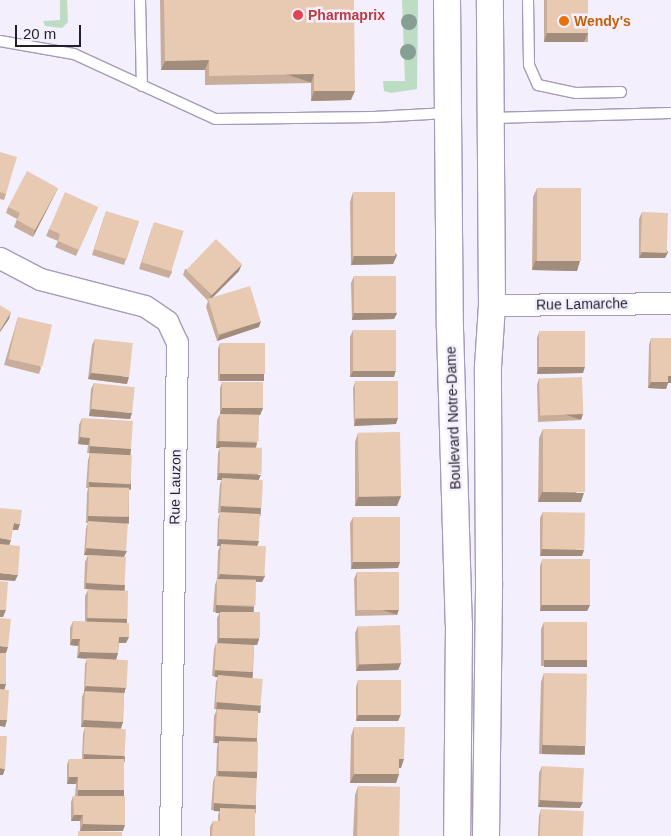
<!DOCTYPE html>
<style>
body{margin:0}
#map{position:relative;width:671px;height:836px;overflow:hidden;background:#f3effc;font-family:Helvetica,sans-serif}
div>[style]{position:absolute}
.green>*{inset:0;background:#bcdcc3}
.roads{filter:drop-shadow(1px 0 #a59ab9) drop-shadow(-1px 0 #a59ab9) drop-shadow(0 1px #a59ab9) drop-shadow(0 -1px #a59ab9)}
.service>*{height:10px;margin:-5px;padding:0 5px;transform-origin:5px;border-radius:5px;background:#fff}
.minor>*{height:21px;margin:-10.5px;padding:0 10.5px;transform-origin:10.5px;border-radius:10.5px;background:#fff}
.tertiary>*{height:26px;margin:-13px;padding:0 13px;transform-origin:13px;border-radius:13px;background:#fff}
.trees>*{width:16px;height:16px;margin:-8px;border-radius:50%;background:#859f92}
.wall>*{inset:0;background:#c8ae9a;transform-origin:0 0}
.shaded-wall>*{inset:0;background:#a28d7d;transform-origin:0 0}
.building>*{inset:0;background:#e8cab3;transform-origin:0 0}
.dots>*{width:14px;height:14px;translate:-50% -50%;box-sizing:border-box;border:2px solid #f3effc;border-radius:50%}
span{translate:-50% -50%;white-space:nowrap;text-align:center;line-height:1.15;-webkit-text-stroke:5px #f3effc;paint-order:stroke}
.health-label{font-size:14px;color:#be3a42;font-weight:700}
.left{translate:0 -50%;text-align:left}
.food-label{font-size:14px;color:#c56008;font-weight:700}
.street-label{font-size:14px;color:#221e2a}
.scale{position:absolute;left:15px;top:25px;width:66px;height:22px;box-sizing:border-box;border:2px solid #221e2a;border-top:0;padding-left:6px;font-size:15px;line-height:18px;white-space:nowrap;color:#221e2a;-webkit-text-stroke:4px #f3effc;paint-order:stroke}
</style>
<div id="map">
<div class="green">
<i style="clip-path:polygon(60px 0,67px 0,68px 22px,62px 28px,45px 26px,43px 21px,60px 20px)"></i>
<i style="clip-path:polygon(402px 0,418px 0,417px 89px,391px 93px,384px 91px,383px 81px,405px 81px)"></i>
</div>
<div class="roads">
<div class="service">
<i style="left:140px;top:0;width:86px;rotate:88.7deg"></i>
<i style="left:528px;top:0;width:65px;rotate:89.1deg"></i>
<i style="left:529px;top:65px;width:22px;rotate:66deg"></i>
<i style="left:538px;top:85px;width:39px;rotate:12deg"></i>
<i style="left:576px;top:93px;width:45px;rotate:-1.3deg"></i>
<i style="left:0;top:41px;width:75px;rotate:10deg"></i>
<i style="left:74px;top:54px;width:155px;rotate:24.7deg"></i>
<i style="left:215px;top:119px;width:159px;rotate:-0.7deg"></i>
<i style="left:374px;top:117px;width:74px;rotate:-3.1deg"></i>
<i style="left:492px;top:118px;width:179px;rotate:-1.6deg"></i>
</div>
<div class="minor">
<i style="left:0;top:258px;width:45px;rotate:27.7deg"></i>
<i style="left:40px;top:279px;width:108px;rotate:14.4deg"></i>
<i style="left:145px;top:306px;width:27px;rotate:34deg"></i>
<i style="left:167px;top:321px;width:23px;rotate:65deg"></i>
<i style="left:177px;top:342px;width:494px;rotate:90.8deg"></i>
<i style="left:492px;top:305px;width:179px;rotate:-0.6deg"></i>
</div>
<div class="tertiary">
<i style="left:447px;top:0;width:329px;rotate:89.5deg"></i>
<i style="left:450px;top:329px;width:295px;rotate:88.3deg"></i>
<i style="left:459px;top:624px;width:212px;rotate:90.5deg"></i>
<i style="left:486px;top:836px;width:253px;rotate:-89.3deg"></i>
<i style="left:489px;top:583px;width:216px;rotate:-90.3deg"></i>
<i style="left:488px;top:367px;width:62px;rotate:-86.3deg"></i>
<i style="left:492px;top:305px;width:305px;rotate:-90.4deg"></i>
</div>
</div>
<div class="trees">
<i style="left:409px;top:22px"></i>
<i style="left:408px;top:52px"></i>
</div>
<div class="wall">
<i style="clip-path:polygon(160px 0,354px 0,351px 100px,311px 101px,311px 83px,205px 85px,205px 70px,161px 70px)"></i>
<i style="left:544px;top:0;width:44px;height:42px"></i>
<i style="clip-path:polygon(0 152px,6px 194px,4px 200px,0 199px)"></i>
<i style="clip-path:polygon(58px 188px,55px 194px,33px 237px,14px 227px,17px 219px,6px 213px,8px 207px)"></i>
<i style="clip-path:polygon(537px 188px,577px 271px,532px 270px,533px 197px)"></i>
<i style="clip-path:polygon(353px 192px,397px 255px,393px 264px,351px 265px,350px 202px)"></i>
<i style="clip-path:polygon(98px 207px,76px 256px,55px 247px,58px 241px,46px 236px,49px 229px)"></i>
<i style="clip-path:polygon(642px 212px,668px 252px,665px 258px,639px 258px,639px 219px)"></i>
<i style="clip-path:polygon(104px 217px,139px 221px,124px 265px,92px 255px)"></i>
<i style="clip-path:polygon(152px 228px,172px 272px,169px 278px,139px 269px)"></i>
<i style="clip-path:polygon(185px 269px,239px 271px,210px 300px,259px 327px,217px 341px,206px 307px,208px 301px,183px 275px)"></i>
<i style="clip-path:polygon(354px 276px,397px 313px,394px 319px,352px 320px,351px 283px)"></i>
<i style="clip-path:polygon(18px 317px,41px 368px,39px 374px,4px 365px)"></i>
<i style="clip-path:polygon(353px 330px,394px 377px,350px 377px,350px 337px)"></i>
<i style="clip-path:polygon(539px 332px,583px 373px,537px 374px,537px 338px)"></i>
<i style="clip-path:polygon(651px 338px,671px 338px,671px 383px,668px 383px,666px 389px,648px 388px,649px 345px)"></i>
<i style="clip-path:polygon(95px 339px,127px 384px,88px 379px,92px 345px)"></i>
<i style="clip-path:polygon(220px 343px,264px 374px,262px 381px,218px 381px,218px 349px)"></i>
<i style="clip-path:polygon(539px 378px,581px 420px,538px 422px,537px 385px)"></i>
<i style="clip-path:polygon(222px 382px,263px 408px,260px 415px,247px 415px,257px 443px,256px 448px,261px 508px,259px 514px,257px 546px,265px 576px,262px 582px,255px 582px,254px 607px,252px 612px,259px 639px,257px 645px,254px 645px,253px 672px,251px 678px,259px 712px,258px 712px,257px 738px,256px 742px,257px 772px,255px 778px,256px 805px,254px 809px,255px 836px,210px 836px,210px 827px,213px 821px,218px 821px,218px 815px,220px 810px,211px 810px,213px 782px,215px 776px,216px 776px,217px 748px,218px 743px,213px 743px,214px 716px,217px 709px,228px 710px,214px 709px,216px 682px,218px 677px,212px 676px,214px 649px,216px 643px,217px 643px,217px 618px,220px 612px,213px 612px,215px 585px,217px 579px,218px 551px,220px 546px,217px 546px,218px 519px,220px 513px,218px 513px,220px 484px,222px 480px,217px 480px,218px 453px,220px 448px,216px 448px,217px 420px,220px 414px,220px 388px)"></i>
<i style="clip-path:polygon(355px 382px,396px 424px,354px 426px,353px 388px)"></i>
<i style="clip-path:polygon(94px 383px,132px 413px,130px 419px,89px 416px,91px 389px)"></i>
<i style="clip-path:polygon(82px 418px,131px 449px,129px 455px,131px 483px,129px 488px,129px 517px,126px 524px,122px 591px,126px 623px,126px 643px,119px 643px,118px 653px,116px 659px,126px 687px,124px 693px,123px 722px,121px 728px,124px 759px,121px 796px,123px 831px,80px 831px,80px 821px,71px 821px,71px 802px,73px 796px,75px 796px,76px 784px,67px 784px,67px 765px,69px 759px,82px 759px,83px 734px,85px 727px,81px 727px,82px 697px,84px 692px,85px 664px,87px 659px,77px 658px,78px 646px,70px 645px,70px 628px,73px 621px,85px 622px,85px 596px,88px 590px,99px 590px,84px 589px,85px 562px,88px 555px,104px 556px,84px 555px,86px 528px,88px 523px,86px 523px,87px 493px,88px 488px,86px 488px,88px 460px,90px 453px,92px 453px,87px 453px,88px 445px,78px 444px,79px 425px)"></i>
<i style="clip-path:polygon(543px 429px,581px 502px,538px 502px,539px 438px)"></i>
<i style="clip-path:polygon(358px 433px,397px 506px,355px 506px,355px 442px)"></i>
<i style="clip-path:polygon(543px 512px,582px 556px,540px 556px,540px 518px)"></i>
<i style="clip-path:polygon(353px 517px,398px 568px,351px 569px,350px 523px)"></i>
<i style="clip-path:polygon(542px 560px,590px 605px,587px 611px,540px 611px,540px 566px)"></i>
<i style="clip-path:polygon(357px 572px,399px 609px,397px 615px,355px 616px,354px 579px)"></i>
<i style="clip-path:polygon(544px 622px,587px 660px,585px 666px,541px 666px,541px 629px)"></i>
<i style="clip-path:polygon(358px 626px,401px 663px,398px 670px,356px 671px,355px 633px)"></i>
<i style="clip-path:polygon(544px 673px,582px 755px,539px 754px,541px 682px)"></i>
<i style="clip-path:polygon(358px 680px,401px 714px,398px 721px,356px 721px,356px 687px)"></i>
<i style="clip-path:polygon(354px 727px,401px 768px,399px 768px,399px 774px,396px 783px,350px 783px,351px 736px)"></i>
<i style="clip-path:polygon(542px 766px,580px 808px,538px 807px,539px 773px)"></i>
<i style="clip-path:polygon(358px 786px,399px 836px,353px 836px,355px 795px)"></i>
<i style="clip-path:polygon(541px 809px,582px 836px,538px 836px,539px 816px)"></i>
</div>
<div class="shaded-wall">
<i style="clip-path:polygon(547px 33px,588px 33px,584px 42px,544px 42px)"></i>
<i style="clip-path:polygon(209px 60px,205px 70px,161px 70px,165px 61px)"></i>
<i style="left:314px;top:74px;width:9px;height:105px;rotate:108deg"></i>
<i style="clip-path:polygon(314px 91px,355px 91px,351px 100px,311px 101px)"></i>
<i style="clip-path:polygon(58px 188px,55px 194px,33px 237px,35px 230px)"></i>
<i style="clip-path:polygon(642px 252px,668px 252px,665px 258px,639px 258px)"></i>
<i style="clip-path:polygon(397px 255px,393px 264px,351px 265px,354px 256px)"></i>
<i style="clip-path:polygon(535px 261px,580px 261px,577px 271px,532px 270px)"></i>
<i style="clip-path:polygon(242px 264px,239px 271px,208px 302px,211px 295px)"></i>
<i style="clip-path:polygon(11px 312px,9px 319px,0 332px,0 330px)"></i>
<i style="clip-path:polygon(354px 313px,397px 313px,394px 319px,352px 320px)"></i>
<i style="clip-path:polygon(261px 321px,259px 327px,217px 341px,220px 335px)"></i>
<i style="clip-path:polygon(539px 367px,585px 367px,583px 373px,537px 374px)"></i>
<i style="clip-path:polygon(396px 370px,394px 377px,350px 377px,353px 371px)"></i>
<i style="clip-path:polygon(91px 373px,129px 377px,127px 384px,88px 379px)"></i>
<i style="left:220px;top:374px;width:44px;height:7px"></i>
<i style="clip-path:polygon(668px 376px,671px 376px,671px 383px,668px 383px,666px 389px,648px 388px,651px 382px)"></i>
<i style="clip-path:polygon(222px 408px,263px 408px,260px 415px,220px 414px)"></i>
<i style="clip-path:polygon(91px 409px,132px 413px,130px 419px,89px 416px)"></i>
<i style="left:583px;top:414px;width:6px;height:42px;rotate:108deg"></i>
<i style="clip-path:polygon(398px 418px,396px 424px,354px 426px,356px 419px)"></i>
<i style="clip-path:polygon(80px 437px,90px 438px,88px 445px,78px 444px)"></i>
<i style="clip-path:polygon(218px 441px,257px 443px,255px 449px,216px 448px)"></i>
<i style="left:90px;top:446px;width:41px;height:8px;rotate:4deg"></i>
<i style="clip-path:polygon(219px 473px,261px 475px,258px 481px,222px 478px,222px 480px,217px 480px)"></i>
<i style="left:89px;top:482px;width:42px;height:7px;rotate:1deg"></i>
<i style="clip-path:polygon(542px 492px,584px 493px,581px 502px,538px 502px)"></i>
<i style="clip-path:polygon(401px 496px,397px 506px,355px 506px,358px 497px)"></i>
<i style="left:221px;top:506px;width:40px;height:8px;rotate:3deg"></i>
<i style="left:88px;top:516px;width:41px;height:7px;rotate:1deg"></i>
<i style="clip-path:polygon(14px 523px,20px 524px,18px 530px,11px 530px)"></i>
<i style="clip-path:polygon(0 538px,11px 540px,9px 546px,0 545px)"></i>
<i style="clip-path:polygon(219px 539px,259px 541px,257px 547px,217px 546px)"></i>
<i style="clip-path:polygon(87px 548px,127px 551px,124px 557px,84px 555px)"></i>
<i style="clip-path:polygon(542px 549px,584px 550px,582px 556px,540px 556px)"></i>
<i style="clip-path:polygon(353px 562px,400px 562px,398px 568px,351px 569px)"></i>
<i style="clip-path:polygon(0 573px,18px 575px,15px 581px,0 580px)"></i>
<i style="clip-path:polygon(220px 574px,265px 576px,262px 582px,217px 581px)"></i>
<i style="left:86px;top:583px;width:39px;height:6px;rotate:3deg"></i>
<i style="clip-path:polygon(542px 604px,590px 605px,587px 611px,540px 611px)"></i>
<i style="left:216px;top:605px;width:38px;height:8px;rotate:3deg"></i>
<i style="left:399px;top:609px;width:6px;height:42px;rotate:108deg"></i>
<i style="clip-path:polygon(0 610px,6px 610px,3px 617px,0 617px)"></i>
<i style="left:87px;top:618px;width:40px;height:7px;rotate:1deg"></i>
<i style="clip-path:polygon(119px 637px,129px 637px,126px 643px,117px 643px)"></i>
<i style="clip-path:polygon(219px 638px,259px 639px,257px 645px,217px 645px)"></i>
<i style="clip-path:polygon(72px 639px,80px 639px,78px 646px,70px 645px)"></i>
<i style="clip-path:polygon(0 646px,8px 647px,6px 653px,0 653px)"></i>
<i style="clip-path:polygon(80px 652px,118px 653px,116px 660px,77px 658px)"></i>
<i style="left:544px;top:660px;width:43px;height:7px"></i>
<i style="clip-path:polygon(401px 663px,398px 670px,356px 671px,359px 664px)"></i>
<i style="left:215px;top:670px;width:38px;height:7px;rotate:3deg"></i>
<i style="clip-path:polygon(0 684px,6px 684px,4px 691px,0 691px)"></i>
<i style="clip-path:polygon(86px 686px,126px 687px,124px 694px,84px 692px)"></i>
<i style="left:217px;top:702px;width:44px;height:8px;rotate:4deg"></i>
<i style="clip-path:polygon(401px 714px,398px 721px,356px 721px,358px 715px)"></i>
<i style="clip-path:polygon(0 720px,7px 720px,5px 727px,0 726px)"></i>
<i style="clip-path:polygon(84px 720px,123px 722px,121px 728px,81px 727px)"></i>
<i style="left:215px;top:736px;width:42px;height:7px;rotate:3deg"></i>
<i style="left:542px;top:745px;width:43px;height:9px;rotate:1deg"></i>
<i style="left:84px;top:754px;width:41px;height:6px;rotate:3deg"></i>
<i style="clip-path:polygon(399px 759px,404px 759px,401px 768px,396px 768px)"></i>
<i style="clip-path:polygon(0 768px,5px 769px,3px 775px,0 775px)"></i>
<i style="left:218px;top:771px;width:39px;height:7px;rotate:1deg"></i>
<i style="clip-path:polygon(354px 774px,399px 774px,396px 783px,350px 783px)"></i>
<i style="clip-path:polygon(69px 777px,78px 777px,76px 784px,67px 784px)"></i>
<i style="left:78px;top:790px;width:46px;height:7px"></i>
<i style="clip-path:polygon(540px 800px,583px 802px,580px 808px,538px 807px)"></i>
<i style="left:214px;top:803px;width:42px;height:8px;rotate:3deg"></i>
<i style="clip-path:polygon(74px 815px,83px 815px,80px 821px,71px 821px)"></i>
<i style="clip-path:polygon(83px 824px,125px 825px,123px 831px,80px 831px)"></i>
</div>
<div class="building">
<i style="clip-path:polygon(164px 0,354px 0,355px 91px,314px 91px,314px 74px,209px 76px,209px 60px,165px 61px)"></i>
<i style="left:547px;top:0;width:41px;height:33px"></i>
<i style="clip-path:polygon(0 152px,17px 157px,6px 194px,0 192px)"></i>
<i style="clip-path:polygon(27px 171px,58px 188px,35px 230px,17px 220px,20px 213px,8px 207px)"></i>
<i style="left:537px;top:188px;width:44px;height:73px"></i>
<i style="clip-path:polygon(65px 192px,98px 207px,79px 250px,58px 241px,60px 234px,49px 229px)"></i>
<i style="left:353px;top:192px;width:42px;height:64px"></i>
<i style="left:106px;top:211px;width:34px;height:40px;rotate:17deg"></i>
<i style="left:642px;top:212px;width:26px;height:40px;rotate:2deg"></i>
<i style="left:154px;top:222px;width:31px;height:42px;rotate:17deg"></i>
<i style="left:216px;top:239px;width:36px;height:43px;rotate:44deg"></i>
<i style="left:354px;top:276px;width:42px;height:37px"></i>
<i style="left:250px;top:286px;width:37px;height:44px;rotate:73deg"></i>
<i style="clip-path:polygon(0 305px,11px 312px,0 330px)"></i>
<i style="left:18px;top:317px;width:35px;height:43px;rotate:13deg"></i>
<i style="left:353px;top:330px;width:43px;height:41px"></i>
<i style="left:585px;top:331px;width:36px;height:46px;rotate:90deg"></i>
<i style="clip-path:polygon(651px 338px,671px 338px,671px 376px,668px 376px,668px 382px,651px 382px)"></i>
<i style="left:95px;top:339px;width:38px;height:34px;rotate:6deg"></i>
<i style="left:220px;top:343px;width:45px;height:31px"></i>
<i style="left:582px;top:377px;width:37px;height:43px;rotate:88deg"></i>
<i style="left:398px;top:381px;width:37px;height:43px;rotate:90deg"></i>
<i style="left:222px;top:382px;width:41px;height:26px"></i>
<i style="left:94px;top:383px;width:41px;height:26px;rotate:6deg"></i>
<i style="left:220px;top:414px;width:39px;height:27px;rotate:1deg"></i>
<i style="clip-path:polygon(82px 418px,133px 421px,131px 449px,90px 446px,90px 438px,80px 437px)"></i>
<i style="left:543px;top:429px;width:42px;height:63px"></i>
<i style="left:400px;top:432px;width:64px;height:42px;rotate:89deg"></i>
<i style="left:220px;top:447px;width:42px;height:26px;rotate:1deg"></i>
<i style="left:90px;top:453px;width:42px;height:29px;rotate:3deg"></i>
<i style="left:222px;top:478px;width:41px;height:28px;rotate:3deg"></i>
<i style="left:89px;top:487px;width:40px;height:29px;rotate:1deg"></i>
<i style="clip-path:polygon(0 508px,22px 510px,20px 524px,14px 523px,11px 540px,0 538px)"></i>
<i style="left:220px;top:512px;width:40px;height:27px;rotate:3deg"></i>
<i style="left:543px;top:512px;width:42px;height:37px;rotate:1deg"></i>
<i style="left:353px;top:517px;width:47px;height:45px"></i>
<i style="left:88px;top:521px;width:40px;height:27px;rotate:4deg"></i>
<i style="clip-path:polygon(0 544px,20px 546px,18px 575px,0 573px)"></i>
<i style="left:221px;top:544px;width:45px;height:30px;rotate:3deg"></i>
<i style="left:88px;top:555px;width:38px;height:28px;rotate:3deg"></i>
<i style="left:590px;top:559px;width:46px;height:48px;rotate:90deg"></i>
<i style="left:357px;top:572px;width:42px;height:38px"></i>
<i style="left:217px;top:579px;width:39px;height:26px;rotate:1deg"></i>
<i style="clip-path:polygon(0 581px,8px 582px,6px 610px,0 610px)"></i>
<i style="left:88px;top:590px;width:40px;height:28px;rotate:1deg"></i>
<i style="left:220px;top:612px;width:40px;height:26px"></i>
<i style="clip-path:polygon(0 618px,11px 619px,8px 647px,0 646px)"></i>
<i style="clip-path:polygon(73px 621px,129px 623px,129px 637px,119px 637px,118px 653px,80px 652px,80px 639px,72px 639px)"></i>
<i style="left:544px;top:622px;width:43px;height:38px"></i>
<i style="left:400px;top:625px;width:38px;height:42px;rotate:88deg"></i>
<i style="left:216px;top:643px;width:38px;height:27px;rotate:3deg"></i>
<i style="left:0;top:653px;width:6px;height:31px"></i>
<i style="left:87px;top:658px;width:41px;height:28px;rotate:3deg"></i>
<i style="left:544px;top:673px;width:43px;height:72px;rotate:1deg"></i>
<i style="left:218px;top:675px;width:45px;height:27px;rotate:5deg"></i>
<i style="left:358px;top:680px;width:43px;height:35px"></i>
<i style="clip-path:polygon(0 689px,9px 690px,7px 720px,0 720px)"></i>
<i style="left:85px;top:691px;width:39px;height:29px;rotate:3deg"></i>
<i style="left:217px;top:709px;width:41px;height:27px;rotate:3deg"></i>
<i style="left:85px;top:727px;width:41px;height:27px;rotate:3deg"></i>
<i style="clip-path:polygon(354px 727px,405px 727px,404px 759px,399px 759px,399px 774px,354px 774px)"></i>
<i style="clip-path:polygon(0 736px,7px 736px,5px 769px,0 768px)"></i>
<i style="left:219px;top:741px;width:39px;height:30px;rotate:1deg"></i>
<i style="clip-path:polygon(69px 759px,124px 759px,124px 790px,78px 790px,78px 777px,69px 777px)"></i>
<i style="left:542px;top:766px;width:42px;height:34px;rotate:3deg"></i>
<i style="left:215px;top:776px;width:42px;height:27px;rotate:3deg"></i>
<i style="left:358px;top:786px;width:42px;height:50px;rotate:1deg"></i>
<i style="clip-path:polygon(73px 796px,125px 796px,125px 825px,83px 824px,83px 815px,74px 815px)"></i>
<i style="clip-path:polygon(220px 808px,255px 809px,255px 836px,212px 836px,213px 821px,220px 821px)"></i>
<i style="left:541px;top:809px;width:43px;height:27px;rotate:3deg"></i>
<i style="clip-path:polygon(78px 831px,122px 832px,122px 836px,78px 836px)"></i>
</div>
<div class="dots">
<i style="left:298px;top:15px;background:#e0444e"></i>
<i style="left:564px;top:21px;background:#e8710a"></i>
</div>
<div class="health-label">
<span class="left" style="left:308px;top:15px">Pharmaprix</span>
</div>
<div class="food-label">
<span class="left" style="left:574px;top:21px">Wendy's</span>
</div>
<div class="street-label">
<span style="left:582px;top:304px;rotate:-1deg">Rue Lamarche</span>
<span style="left:453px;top:418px;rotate:-92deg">Boulevard Notre-Dame</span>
<span style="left:175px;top:487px;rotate:-89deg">Rue Lauzon</span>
</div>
<div class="scale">20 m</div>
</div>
